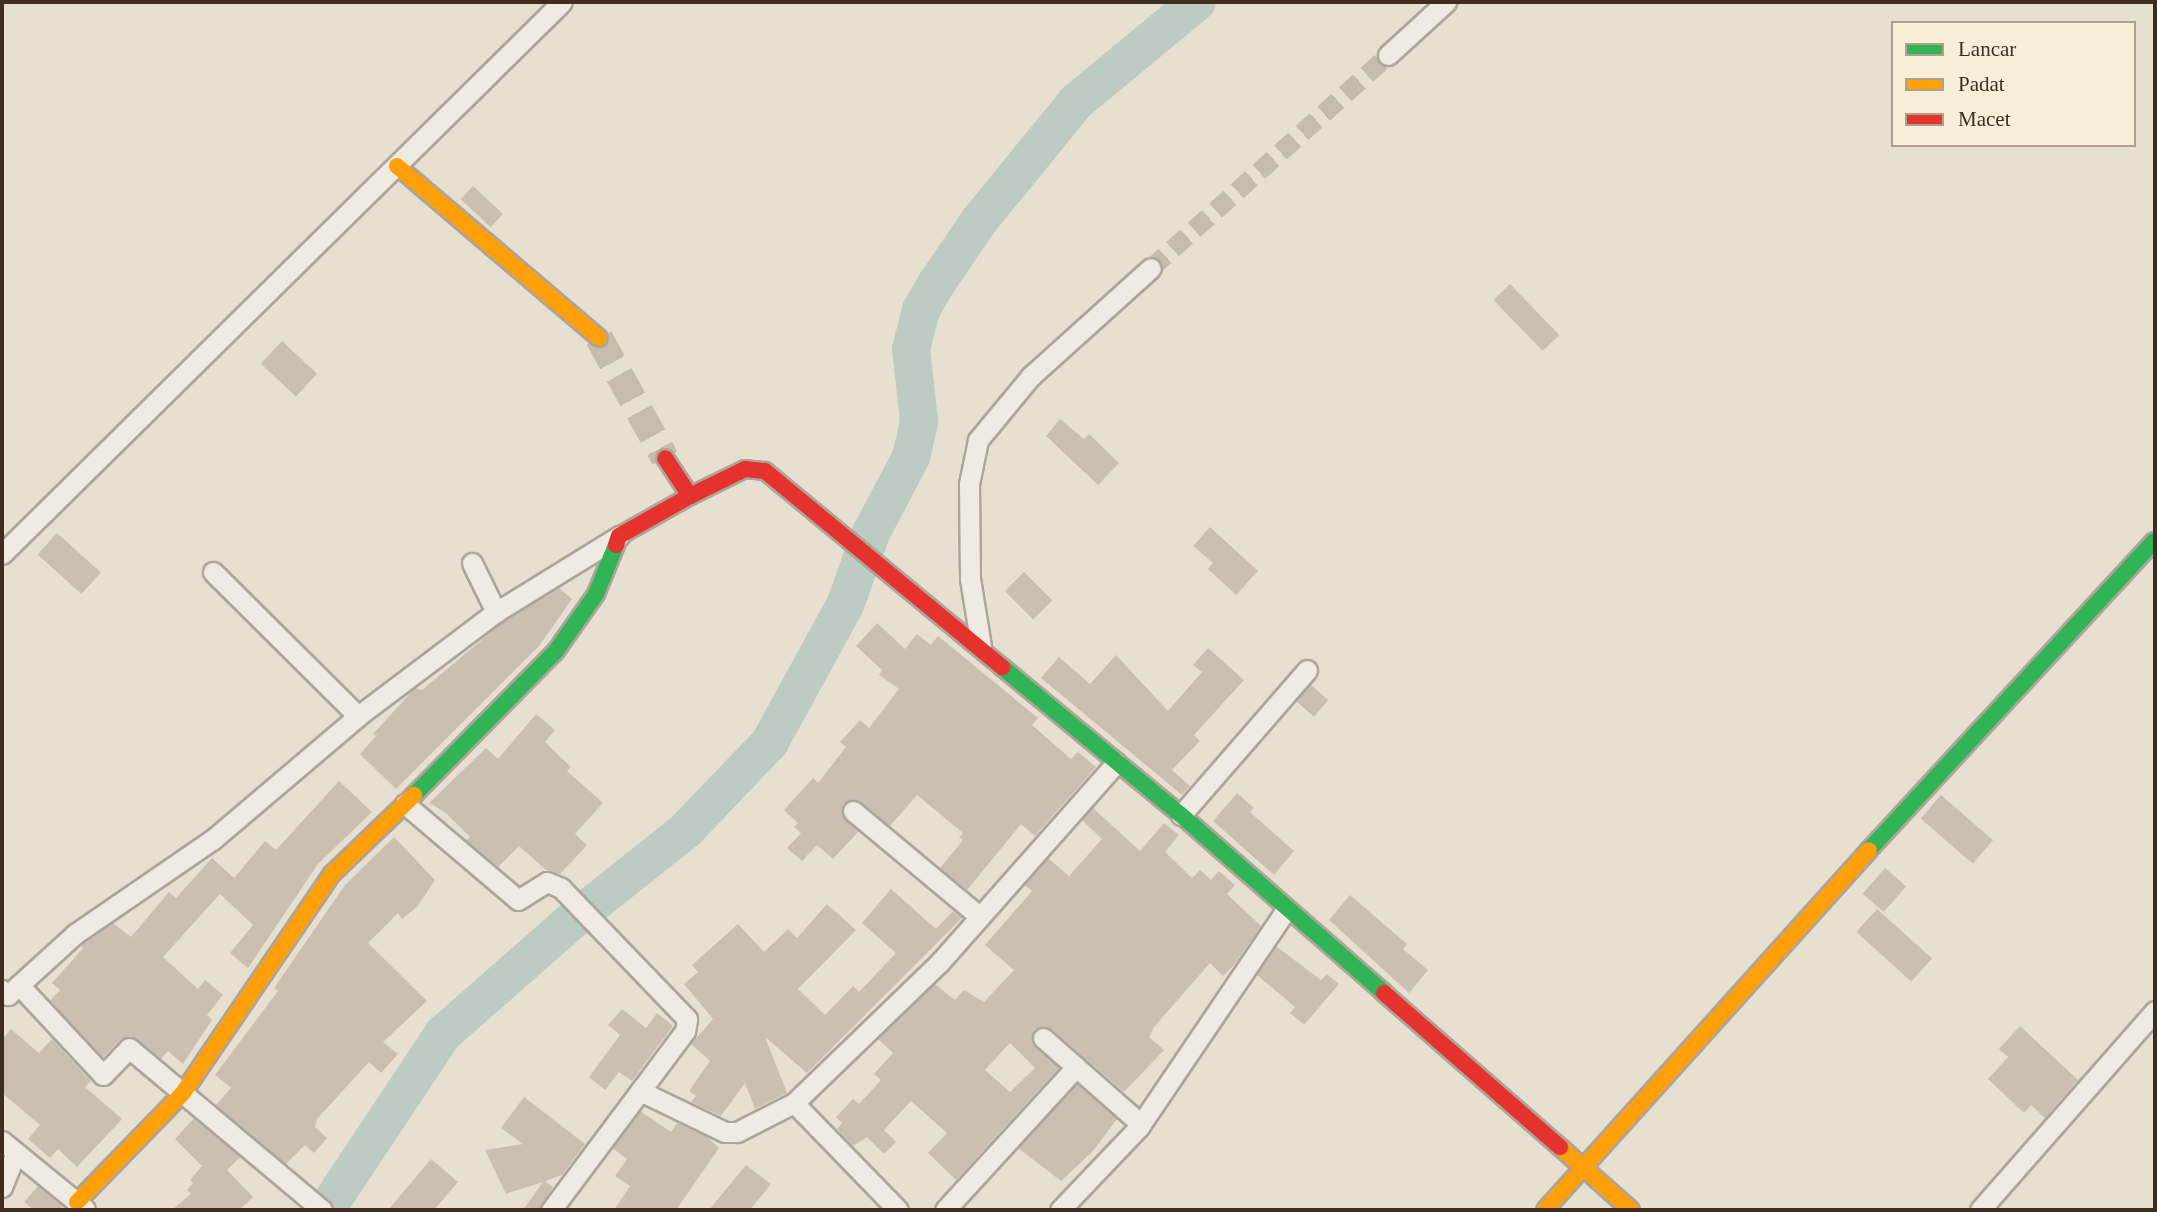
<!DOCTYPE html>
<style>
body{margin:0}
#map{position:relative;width:2157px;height:1212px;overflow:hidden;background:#e7e0d1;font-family:"Times New Roman",serif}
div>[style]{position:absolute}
.river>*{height:38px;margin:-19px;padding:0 19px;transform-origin:19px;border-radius:19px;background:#bcccc2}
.building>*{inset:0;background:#cbbfb2;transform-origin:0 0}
.street-tunnel>*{height:19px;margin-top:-9.5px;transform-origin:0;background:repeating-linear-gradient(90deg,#c5bcae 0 19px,transparent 0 29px)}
.secondary-tunnel>*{height:28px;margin-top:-14px;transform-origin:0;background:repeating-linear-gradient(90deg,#c5bcae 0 28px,transparent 0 42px)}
.roads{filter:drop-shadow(2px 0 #ada599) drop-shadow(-2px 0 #ada599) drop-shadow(0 2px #ada599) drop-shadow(0 -2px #ada599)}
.street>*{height:19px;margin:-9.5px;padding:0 9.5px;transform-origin:9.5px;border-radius:9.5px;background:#efebe3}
.fast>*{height:16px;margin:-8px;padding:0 8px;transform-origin:8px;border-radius:8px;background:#30b455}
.slow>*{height:16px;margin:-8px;padding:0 8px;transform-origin:8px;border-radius:8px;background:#ff9f0a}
.jam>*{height:16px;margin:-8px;padding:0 8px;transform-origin:8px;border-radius:8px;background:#e5322d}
span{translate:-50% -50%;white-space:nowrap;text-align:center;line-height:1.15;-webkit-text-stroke:5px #f7eed8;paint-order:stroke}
.frame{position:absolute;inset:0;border:4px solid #3d2e20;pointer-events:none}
.legend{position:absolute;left:1891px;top:21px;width:245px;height:126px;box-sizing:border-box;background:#f7eed8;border:2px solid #ada18e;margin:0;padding:9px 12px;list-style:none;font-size:21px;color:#3d2e20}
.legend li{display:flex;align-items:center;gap:14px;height:35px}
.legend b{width:35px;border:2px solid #ada18e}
</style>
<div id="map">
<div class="river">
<i style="left:326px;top:1210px;width:211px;rotate:-56.4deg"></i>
<i style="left:443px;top:1034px;width:167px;rotate:-41.3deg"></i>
<i style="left:568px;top:924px;width:151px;rotate:-38.5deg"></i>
<i style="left:686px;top:830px;width:122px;rotate:-46.3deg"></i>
<i style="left:770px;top:742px;width:156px;rotate:-61.3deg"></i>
<i style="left:845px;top:605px;width:77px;rotate:-70.1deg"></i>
<i style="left:871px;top:533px;width:86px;rotate:-62.2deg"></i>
<i style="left:911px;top:457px;width:37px;rotate:-77deg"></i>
<i style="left:919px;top:421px;width:72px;rotate:-96.3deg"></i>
<i style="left:911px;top:349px;width:40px;rotate:-75.6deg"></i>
<i style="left:921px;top:310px;width:30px;rotate:-60deg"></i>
<i style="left:936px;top:284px;width:76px;rotate:-55.7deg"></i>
<i style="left:979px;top:221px;width:154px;rotate:-50.8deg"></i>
<i style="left:1076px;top:102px;width:157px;rotate:-39.6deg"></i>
</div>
<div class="building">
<i style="left:473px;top:186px;width:41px;height:18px;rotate:43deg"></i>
<i style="left:1510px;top:284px;width:71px;height:23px;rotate:46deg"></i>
<i style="left:282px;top:341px;width:48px;height:31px;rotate:43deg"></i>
<i style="clip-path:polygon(1060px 419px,1084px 439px,1089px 434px,1119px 463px,1098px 485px,1046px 436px)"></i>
<i style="clip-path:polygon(1210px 527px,1258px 571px,1236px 595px,1208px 569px,1213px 563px,1193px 546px)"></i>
<i style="left:57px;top:533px;width:59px;height:29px;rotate:42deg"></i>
<i style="left:1024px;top:572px;width:40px;height:27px;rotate:45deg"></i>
<i style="clip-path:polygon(559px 588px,572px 599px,539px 646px,396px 789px,360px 754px,376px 736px,373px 734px,415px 688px,422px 690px,503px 622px)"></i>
<i style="clip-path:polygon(877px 623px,905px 649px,917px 634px,931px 645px,938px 636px,1038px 718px,1032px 725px,1071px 759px,1078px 752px,1096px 767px,1035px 836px,1021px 824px,967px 890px,940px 868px,963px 840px,959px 837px,963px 833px,917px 795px,890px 826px,860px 801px,844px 803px,842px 816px,858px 832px,833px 859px,817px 845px,802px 861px,787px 848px,801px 833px,794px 827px,798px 823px,784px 810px,813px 778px,818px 783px,846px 747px,840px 742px,860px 720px,869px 728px,899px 689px,879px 675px,882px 670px,856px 646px)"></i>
<i style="clip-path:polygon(1208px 648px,1244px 680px,1194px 735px,1200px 741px,1172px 770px,1190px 786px,1182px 795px,1041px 678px,1059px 657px,1090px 684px,1116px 655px,1168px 711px,1202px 672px,1193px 665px)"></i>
<i style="left:1311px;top:685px;width:23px;height:22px;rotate:41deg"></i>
<i style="clip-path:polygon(536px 714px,555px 730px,545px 742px,571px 767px,567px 771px,603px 803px,575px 834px,587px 845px,560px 874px,546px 870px,519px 846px,498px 867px,466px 840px,470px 837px,447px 814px,430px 803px,426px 806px,486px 748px,498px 759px)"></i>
<i style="clip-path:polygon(339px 781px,372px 812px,318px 864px,248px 968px,230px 953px,253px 925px,220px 894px,163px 957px,198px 989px,205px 980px,223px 995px,207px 1015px,212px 1020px,183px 1064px,168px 1051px,161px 1059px,131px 1036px,121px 1039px,103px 1057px,50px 1001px,60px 990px,52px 983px,83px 948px,81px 946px,113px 923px,131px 937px,169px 892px,176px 898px,212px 858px,234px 878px,265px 841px,276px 850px)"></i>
<i style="clip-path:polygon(1237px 793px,1254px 808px,1250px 812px,1294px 851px,1274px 875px,1213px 821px)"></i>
<i style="left:1941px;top:795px;width:69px;height:31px;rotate:41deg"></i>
<i style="clip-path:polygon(evenodd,1093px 808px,1140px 851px,1164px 823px,1179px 835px,1165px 852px,1192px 878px,1200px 870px,1211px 880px,1219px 871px,1235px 885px,1227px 894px,1261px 926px,1234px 965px,1223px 976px,1210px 963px,1154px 1027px,1149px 1037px,1164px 1050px,1124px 1092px,1051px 1029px,1034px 1029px,1032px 1043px,1059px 1068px,956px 1180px,928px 1153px,947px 1133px,911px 1101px,884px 1130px,896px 1142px,884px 1154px,867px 1137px,853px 1146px,837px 1129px,842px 1123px,836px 1117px,853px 1099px,859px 1104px,881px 1080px,874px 1074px,893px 1053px,878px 1039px,935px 984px,955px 1000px,964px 990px,984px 1002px,1014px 970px,985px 945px,1032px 891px,1025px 885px,1048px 858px,1069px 876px,1102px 839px,1082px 820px,1093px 808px,1010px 1043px,1035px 1068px,1010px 1092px,985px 1070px,1010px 1043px)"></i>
<i style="clip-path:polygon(394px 837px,435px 880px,417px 907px,402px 919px,398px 913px,368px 943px,427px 1001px,383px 1042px,398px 1054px,381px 1073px,369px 1062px,317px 1119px,315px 1127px,327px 1138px,314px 1153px,305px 1145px,286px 1164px,216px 1105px,231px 1088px,215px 1075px,278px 991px,274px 988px,345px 885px)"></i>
<i style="left:1885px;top:868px;width:28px;height:34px;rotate:41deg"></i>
<i style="clip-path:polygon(891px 889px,936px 929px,953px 911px,962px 918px,807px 1073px,765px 1037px,787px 1093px,755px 1109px,745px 1083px,721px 1116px,691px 1102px,696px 1096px,689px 1091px,710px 1061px,691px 1044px,713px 1019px,684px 984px,698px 972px,692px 965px,738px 924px,764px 952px,788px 929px,797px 938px,827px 904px,856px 930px,798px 989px,825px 1015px,853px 986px,859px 992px,896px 953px,862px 923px)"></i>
<i style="clip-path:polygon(1350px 895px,1407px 944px,1403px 949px,1428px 970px,1409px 993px,1329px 920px)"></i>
<i style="left:1877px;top:909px;width:74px;height:31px;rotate:42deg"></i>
<i style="clip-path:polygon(1276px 946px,1321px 980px,1327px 974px,1339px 984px,1304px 1025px,1290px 1013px,1295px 1007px,1257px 975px)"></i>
<i style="clip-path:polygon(622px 1009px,646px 1028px,657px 1013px,673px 1026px,632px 1081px,619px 1072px,605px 1090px,589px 1077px,620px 1035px,608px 1025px)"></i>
<i style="clip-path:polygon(2020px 1026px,2078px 1080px,2045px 1118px,2031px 1105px,2024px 1113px,1988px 1079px,2008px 1057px,1999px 1049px)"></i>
<i style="clip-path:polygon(11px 1029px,39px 1053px,52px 1039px,91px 1081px,85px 1087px,122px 1119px,77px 1167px,58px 1149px,50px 1158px,28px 1139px,40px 1125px,2px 1093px,2px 1040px)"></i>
<i style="clip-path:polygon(1077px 1084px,1117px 1119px,1093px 1151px,1061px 1181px,1018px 1148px)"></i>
<i style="clip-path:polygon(524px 1097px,585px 1144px,562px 1175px,545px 1181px,553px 1187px,539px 1210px,523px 1210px,543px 1182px,506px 1194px,485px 1150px,523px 1144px,501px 1128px)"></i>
<i style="clip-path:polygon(640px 1111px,671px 1132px,677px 1123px,707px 1137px,719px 1148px,676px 1210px,614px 1210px,630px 1186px,615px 1176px,627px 1159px,612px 1148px)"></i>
<i style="clip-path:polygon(194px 1118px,240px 1157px,227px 1170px,253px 1197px,239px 1210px,172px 1210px,191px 1194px,187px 1190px,193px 1183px,190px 1180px,202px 1166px,175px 1139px)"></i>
<i style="clip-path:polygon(431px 1159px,458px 1182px,434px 1210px,388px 1210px)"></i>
<i style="clip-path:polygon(746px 1165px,771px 1184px,750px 1210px,709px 1210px)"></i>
<i style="clip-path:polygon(38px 1186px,61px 1205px,63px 1210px,34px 1210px,24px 1202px)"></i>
</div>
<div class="street-tunnel">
<i style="left:1151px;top:268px;width:319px;rotate:-41.9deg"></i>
</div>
<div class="secondary-tunnel">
<i style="left:599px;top:338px;width:137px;rotate:61.2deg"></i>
</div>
<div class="roads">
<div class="street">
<i style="left:1388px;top:55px;width:79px;rotate:-42.4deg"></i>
<i style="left:2px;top:554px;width:786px;rotate:-44.59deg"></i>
<i style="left:472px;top:563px;width:55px;rotate:63.9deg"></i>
<i style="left:213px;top:572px;width:204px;rotate:44.8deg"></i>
<i style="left:981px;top:646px;width:68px;rotate:-99.3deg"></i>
<i style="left:970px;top:579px;width:95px;rotate:-90.6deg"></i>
<i style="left:969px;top:484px;width:45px;rotate:-78.4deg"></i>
<i style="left:978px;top:440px;width:83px;rotate:-50.4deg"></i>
<i style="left:1031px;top:376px;width:161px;rotate:-42deg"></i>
<i style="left:405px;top:804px;width:148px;rotate:40.3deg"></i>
<i style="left:518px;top:900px;width:34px;rotate:-32deg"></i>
<i style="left:547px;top:882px;width:15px;rotate:23deg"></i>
<i style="left:561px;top:888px;width:182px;rotate:46.1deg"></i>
<i style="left:687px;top:1019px;width:12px;rotate:99deg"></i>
<i style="left:685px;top:1031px;width:224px;rotate:126.8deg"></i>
<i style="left:853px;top:811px;width:165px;rotate:39.8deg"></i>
<i style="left:1181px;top:815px;width:192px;rotate:-49deg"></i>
<i style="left:19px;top:985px;width:123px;rotate:47deg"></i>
<i style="left:103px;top:1075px;width:37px;rotate:-46deg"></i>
<i style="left:129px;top:1048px;width:252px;rotate:40deg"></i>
<i style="left:2px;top:990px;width:8px;rotate:40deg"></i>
<i style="left:8px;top:995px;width:91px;rotate:-42.3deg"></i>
<i style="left:75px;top:934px;width:166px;rotate:-34.5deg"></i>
<i style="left:212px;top:840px;width:192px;rotate:-40.3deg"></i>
<i style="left:358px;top:716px;width:173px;rotate:-37deg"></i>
<i style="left:496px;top:612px;width:145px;rotate:-31.7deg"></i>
<i style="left:1043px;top:1038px;width:130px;rotate:41.3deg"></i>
<i style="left:640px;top:1091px;width:94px;rotate:25.8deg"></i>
<i style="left:725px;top:1132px;width:12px"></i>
<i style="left:737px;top:1132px;width:64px;rotate:-27deg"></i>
<i style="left:794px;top:1103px;width:203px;rotate:-44deg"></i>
<i style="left:940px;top:962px;width:266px;rotate:-48.5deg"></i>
<i style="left:794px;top:1103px;width:149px;rotate:45.8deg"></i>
<i style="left:2px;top:1141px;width:107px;rotate:39.3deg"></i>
<i style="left:2px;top:1187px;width:37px;rotate:-68deg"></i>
<i style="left:945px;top:1210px;width:194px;rotate:-47.5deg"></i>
<i style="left:1060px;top:1210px;width:115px;rotate:-46.4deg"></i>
<i style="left:1139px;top:1127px;width:262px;rotate:-55.9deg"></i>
<i style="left:1980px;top:1210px;width:265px;rotate:-48.7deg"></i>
</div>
<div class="fast">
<i style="left:1002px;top:667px;width:232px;rotate:39.6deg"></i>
<i style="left:1181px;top:815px;width:270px;rotate:41.2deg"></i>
<i style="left:414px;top:795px;width:202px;rotate:-45.4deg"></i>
<i style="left:556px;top:651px;width:70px;rotate:-54.9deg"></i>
<i style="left:596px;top:594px;width:53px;rotate:-67.8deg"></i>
<i style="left:1869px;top:850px;width:420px;rotate:-47.3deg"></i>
</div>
<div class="slow">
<i style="left:397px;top:166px;width:265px;rotate:40.4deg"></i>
<i style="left:1560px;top:1147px;width:95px;rotate:41.6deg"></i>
<i style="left:77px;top:1202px;width:152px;rotate:-45.8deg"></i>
<i style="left:183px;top:1093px;width:265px;rotate:-55.8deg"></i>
<i style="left:332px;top:874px;width:114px;rotate:-43.9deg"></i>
<i style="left:1545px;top:1210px;width:484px;rotate:-48deg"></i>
</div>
<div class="jam">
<i style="left:690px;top:496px;width:61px;rotate:-26.1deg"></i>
<i style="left:745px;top:469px;width:20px;rotate:6deg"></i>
<i style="left:765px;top:471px;width:308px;rotate:39.6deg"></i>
<i style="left:616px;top:545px;width:9px;rotate:-72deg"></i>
<i style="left:619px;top:536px;width:81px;rotate:-29.4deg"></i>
<i style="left:690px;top:496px;width:45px;rotate:-123.3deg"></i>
<i style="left:1384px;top:993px;width:234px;rotate:41.2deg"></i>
</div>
</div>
<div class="frame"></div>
<ul class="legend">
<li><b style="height:9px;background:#30b455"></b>Lancar</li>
<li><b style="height:9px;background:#ff9f0a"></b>Padat</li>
<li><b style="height:9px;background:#e5322d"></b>Macet</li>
</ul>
</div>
